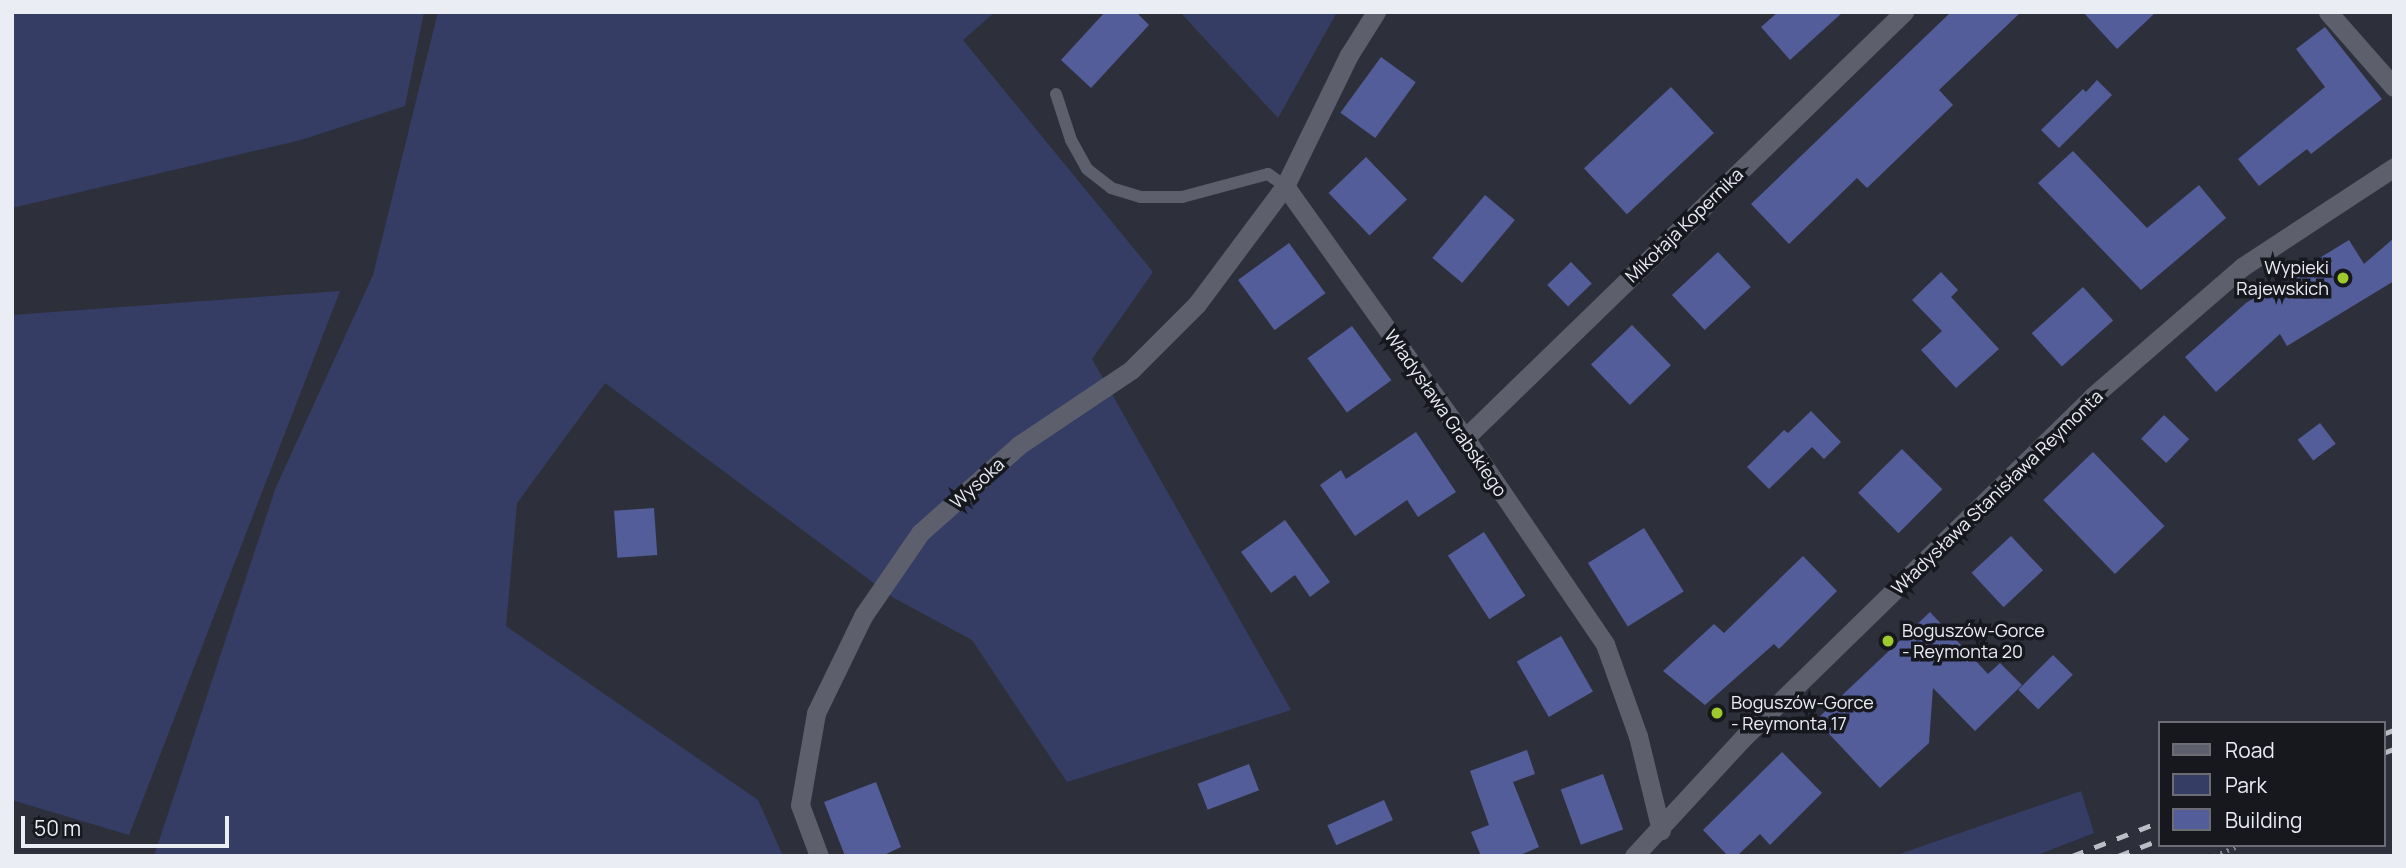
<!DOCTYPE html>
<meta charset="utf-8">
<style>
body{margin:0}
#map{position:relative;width:2406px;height:868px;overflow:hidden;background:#2d303b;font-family:Manrope,sans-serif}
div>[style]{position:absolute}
.green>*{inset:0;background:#363d64}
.building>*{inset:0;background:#525d9a;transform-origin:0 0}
.path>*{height:4.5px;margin-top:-2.25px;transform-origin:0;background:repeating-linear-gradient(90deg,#7d7f89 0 2px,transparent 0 7px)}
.service>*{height:12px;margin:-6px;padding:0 6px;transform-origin:6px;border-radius:6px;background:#5d606c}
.minor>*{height:19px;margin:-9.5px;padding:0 9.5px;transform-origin:9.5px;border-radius:9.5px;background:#5d606c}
.tertiary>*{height:19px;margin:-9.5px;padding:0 9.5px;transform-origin:9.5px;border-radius:9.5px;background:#5d606c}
.rail>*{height:5px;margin-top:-2.5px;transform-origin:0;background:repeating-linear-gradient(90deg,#babdc5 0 12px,transparent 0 24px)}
.dots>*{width:19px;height:19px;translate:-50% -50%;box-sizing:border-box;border:4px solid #17181e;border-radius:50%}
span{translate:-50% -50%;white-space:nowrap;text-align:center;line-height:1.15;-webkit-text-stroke:7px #17181e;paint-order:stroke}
.street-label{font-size:18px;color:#ebedf4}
.poi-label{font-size:18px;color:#ebedf4}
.right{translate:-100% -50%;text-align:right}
.left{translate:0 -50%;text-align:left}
.frame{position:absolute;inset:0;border:14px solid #ebedf4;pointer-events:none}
.legend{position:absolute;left:2158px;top:721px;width:228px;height:126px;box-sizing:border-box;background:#17181e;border:2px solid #6c6d74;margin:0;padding:9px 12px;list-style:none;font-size:21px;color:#ebedf4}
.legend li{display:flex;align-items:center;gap:14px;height:35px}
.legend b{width:35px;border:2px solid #6c6d74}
.scale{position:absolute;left:21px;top:816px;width:208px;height:32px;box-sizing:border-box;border:4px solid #ebedf4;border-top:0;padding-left:9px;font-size:21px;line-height:24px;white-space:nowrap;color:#ebedf4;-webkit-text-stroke:5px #17181e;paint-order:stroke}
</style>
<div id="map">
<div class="green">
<i style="clip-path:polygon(12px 12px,424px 12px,405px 106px,301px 140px,12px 208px)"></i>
<i style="clip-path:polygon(438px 12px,995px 12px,963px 40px,1153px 272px,1092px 359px,1291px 710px,1067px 782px,972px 640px,894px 598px,605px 383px,517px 503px,506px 626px,758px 800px,783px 856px,154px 856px,276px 487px,373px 275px)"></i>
<i style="clip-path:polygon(1180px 12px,1337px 12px,1278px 118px)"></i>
<i style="clip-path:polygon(340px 291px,129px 835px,12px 800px,12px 315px)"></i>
<i style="clip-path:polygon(2081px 791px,2094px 833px,2035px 856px,1894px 856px)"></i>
</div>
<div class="building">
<i style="clip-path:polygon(1105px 12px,1136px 12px,1149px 25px,1091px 88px,1061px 60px)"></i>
<i style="clip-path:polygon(1778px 12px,1843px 12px,1790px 60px,1761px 27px)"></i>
<i style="clip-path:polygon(1951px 12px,2021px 12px,1939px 90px,1953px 105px,1867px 188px,1857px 178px,1789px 244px,1751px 204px)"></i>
<i style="clip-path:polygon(2083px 12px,2156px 12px,2117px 49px)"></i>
<i style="clip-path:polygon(2325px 27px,2382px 99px,2311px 154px,2307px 149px,2259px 186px,2238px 159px,2325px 87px,2296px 49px)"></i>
<i style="left:1381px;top:57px;width:43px;height:69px;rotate:36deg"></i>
<i style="clip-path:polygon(2097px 80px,2112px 95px,2059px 148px,2041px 130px,2083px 89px,2086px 92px)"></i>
<i style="left:1671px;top:87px;width:63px;height:119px;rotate:47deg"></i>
<i style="clip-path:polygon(2073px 151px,2147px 228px,2199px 185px,2226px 218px,2141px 290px,2038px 183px)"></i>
<i style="left:1366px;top:157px;width:59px;height:52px;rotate:46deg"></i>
<i style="left:1485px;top:195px;width:39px;height:82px;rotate:40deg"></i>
<i style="clip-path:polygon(2394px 238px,2394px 281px,2287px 346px,2280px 334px,2216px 392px,2185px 357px,2246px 303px,2349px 240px,2364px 264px)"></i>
<i style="left:1289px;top:243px;width:62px;height:63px;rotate:54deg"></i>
<i style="left:1718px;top:252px;width:48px;height:63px;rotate:47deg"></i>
<i style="left:1571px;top:262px;width:30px;height:33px;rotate:46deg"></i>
<i style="clip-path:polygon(1941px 272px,1958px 290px,1951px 297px,1999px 349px,1956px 388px,1921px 350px,1942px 331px,1912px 300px)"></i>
<i style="left:2083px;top:287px;width:45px;height:69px;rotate:48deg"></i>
<i style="left:1632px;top:325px;width:56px;height:57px;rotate:46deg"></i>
<i style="left:1352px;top:326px;width:67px;height:55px;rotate:54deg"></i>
<i style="clip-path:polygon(1811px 411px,1841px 442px,1824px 459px,1812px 447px,1769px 489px,1747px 467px,1784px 430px,1788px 433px)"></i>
<i style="left:2164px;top:415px;width:35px;height:33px;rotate:44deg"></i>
<i style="left:2320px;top:423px;width:26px;height:28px;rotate:53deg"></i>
<i style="clip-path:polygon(1416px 432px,1456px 492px,1418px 517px,1407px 500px,1355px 536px,1320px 485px,1341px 470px,1346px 479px)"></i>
<i style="left:1902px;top:449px;width:57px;height:62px;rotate:45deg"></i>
<i style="left:2093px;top:452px;width:103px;height:69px;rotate:46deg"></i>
<i style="left:654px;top:508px;width:47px;height:40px;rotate:86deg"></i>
<i style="clip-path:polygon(1285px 520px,1330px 582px,1310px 597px,1295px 575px,1271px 593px,1241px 552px)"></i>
<i style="left:1644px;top:528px;width:75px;height:66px;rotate:58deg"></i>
<i style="left:1484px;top:532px;width:76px;height:43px;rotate:57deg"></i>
<i style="left:2011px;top:536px;width:47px;height:54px;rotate:47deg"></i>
<i style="clip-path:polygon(1803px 556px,1837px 591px,1779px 649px,1774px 644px,1705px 705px,1663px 671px,1714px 624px,1724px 633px)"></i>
<i style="clip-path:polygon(1930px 612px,1988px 674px,2000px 663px,2022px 685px,1975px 731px,1933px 688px,1929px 743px,1880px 788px,1816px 720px)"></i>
<i style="left:1561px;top:636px;width:64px;height:51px;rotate:60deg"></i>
<i style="left:2053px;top:655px;width:28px;height:49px;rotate:45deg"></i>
<i style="clip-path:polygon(1527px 750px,1535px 774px,1513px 782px,1539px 847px,1518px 856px,1481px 856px,1471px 832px,1489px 825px,1470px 771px)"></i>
<i style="clip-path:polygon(1782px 752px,1822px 793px,1770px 845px,1760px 834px,1737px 856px,1728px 856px,1703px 830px)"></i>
<i style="left:1249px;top:764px;width:28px;height:55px;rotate:69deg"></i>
<i style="left:1603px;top:774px;width:59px;height:45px;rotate:70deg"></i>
<i style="clip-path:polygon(876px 782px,901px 847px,882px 856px,845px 856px,824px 802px)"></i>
<i style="left:1384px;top:800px;width:22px;height:62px;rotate:66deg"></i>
</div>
<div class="path">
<i style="left:2214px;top:856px;width:28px;rotate:-23deg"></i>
</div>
<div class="service">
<i style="left:1056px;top:94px;width:48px;rotate:71.9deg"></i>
<i style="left:1071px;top:140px;width:33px;rotate:61deg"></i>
<i style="left:1087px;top:169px;width:31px;rotate:38deg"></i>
<i style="left:1111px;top:188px;width:31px;rotate:17deg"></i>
<i style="left:1141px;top:197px;width:41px"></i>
<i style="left:1182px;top:197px;width:89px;rotate:-15deg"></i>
<i style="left:1268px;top:174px;width:21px;rotate:35deg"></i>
</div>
<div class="minor">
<i style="left:2328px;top:12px;width:100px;rotate:48.7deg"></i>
<i style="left:1285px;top:186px;width:310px;rotate:54.5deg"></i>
<i style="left:1465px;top:438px;width:249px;rotate:55.8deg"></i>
<i style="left:1605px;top:644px;width:98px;rotate:70.3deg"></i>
<i style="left:1638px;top:736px;width:97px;rotate:76.3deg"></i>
<i style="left:1465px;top:438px;width:612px;rotate:-44.14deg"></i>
<i style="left:819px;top:856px;width:54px;rotate:-110.4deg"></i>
<i style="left:800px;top:805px;width:93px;rotate:-80.1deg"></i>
<i style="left:816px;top:713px;width:108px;rotate:-64.1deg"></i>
<i style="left:863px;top:616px;width:101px;rotate:-55.5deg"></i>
<i style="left:920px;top:533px;width:132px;rotate:-41.6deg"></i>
<i style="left:1019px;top:445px;width:135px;rotate:-33.8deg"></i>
<i style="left:1131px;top:370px;width:93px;rotate:-45deg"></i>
<i style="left:1197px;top:304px;width:147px;rotate:-53.3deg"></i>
<i style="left:1285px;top:186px;width:146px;rotate:-64deg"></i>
<i style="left:1349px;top:55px;width:51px;rotate:-57.9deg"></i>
</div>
<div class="tertiary">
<i style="left:1634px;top:856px;width:162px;rotate:-47.3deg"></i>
<i style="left:1744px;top:737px;width:487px;rotate:-44.3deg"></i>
<i style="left:2092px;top:397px;width:198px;rotate:-40.9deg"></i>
<i style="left:2242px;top:267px;width:182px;rotate:-33.3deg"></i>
</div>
<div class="rail">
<i style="left:2383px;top:734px;width:12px;rotate:-20deg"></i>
<i style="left:2383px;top:753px;width:12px;rotate:-20deg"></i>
<i style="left:2072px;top:856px;width:93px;rotate:-21.3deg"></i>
<i style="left:2118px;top:856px;width:44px;rotate:-21.3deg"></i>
</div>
<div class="dots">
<i style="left:2343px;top:278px;background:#9fca2d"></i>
<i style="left:1888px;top:641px;background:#9fca2d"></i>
<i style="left:1717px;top:713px;background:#9fca2d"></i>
</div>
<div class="street-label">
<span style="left:1684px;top:225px;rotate:-44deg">Mikołaja Kopernika</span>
<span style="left:1446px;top:413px;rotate:55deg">Władysława Grabskiego</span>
<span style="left:977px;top:483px;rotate:-42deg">Wysoka</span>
<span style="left:1997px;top:492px;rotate:-44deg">Władysława Stanisława Reymonta</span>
</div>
<div class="poi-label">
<span class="right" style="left:2329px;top:278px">Wypieki<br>Rajewskich</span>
<span class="left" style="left:1902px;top:641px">Boguszów-Gorce<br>- Reymonta 20</span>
<span class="left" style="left:1731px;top:713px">Boguszów-Gorce<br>- Reymonta 17</span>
</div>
<div class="frame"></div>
<ul class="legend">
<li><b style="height:9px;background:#5d606c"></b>Road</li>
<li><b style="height:19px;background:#363d64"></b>Park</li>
<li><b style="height:19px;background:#525d9a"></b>Building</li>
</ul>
<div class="scale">50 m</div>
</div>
